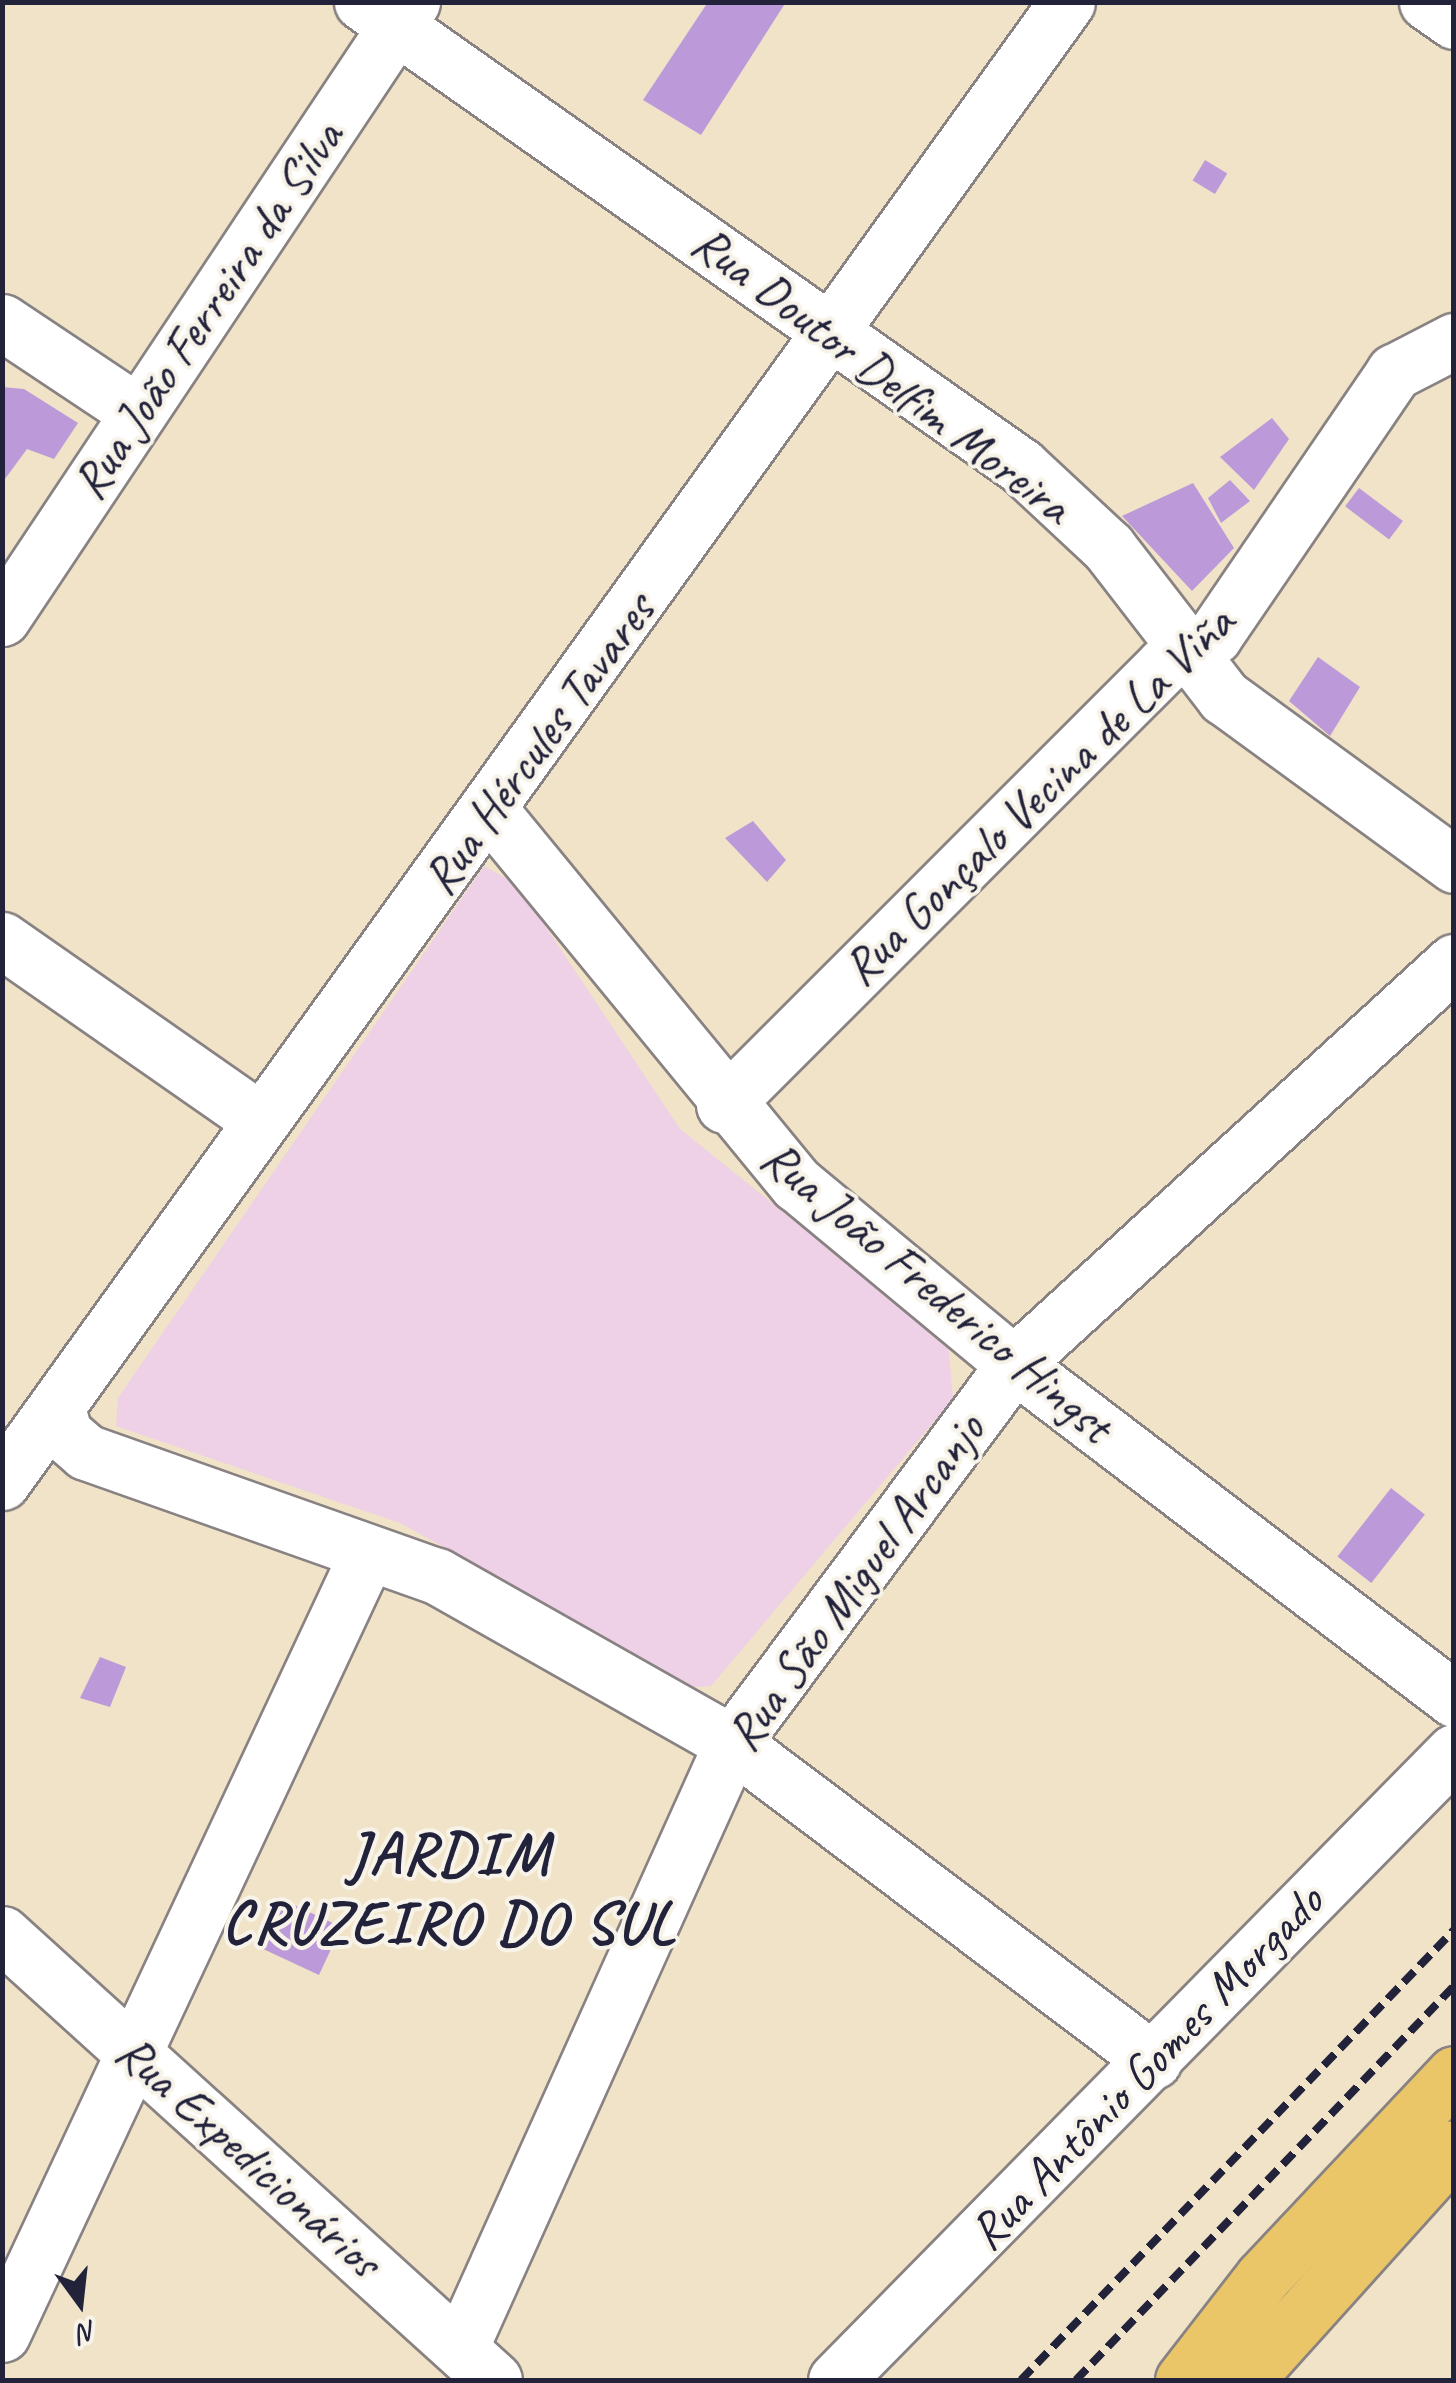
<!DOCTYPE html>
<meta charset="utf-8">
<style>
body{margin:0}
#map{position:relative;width:1456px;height:2383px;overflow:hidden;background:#f0e3c8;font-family:Caveat,sans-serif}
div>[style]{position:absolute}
.built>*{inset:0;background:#eed0e7}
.building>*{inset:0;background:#bc9ada;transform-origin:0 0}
.roads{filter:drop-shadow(2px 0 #898282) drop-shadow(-2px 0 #898282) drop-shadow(0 2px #898282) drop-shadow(0 -2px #898282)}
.minor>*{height:55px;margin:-27.5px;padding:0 27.5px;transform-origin:27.5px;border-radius:27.5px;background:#fff}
.major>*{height:55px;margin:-27.5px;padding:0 27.5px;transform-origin:27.5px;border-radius:27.5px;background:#eac669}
.rail>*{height:8px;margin-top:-4px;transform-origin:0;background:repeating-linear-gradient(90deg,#22223b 0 15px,transparent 0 23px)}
span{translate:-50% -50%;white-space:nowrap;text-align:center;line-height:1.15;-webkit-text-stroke:8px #f7f3e8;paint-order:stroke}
.street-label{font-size:50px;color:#22223b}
.district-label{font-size:60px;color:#22223b;font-weight:700;letter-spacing:2.5px}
.frame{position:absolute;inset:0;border:5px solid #22223b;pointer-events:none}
.north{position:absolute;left:30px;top:2253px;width:100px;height:100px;-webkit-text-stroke:8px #f7f3e8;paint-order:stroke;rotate:165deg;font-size:28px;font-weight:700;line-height:40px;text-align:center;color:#22223b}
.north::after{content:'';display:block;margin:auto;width:35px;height:45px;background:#22223b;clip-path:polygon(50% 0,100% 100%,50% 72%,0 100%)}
</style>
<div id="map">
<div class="built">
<i style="clip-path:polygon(484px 866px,518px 885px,680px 1129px,948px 1344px,953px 1399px,711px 1686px,694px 1687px,400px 1523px,116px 1426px,118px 1398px)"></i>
</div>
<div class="building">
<i style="clip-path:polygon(708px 2px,786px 2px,701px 135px,643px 100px)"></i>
<i style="left:1205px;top:160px;width:26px;height:24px;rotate:31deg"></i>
<i style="clip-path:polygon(2px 387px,24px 389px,78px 423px,54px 459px,27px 449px,2px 483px)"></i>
<i style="clip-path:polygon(1272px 418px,1289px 439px,1254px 490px,1220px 457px)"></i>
<i style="clip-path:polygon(1230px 480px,1250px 501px,1221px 523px,1208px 498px)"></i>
<i style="clip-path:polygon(1193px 483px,1234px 548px,1192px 591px,1122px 516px)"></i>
<i style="left:1359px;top:488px;width:55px;height:23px;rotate:37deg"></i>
<i style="clip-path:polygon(1318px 657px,1360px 687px,1330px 736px,1289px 701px)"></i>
<i style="clip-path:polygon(753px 821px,786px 860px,767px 882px,725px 838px)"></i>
<i style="left:1391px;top:1488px;width:43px;height:87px;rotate:38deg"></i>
<i style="clip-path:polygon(100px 1657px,126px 1667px,110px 1707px,80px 1698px)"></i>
<i style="left:277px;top:1897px;width:71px;height:53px;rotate:25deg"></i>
</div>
<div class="roads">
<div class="minor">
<i style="left:362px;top:2px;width:806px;rotate:35.15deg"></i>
<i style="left:1021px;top:466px;width:119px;rotate:43deg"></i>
<i style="left:1108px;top:547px;width:190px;rotate:52.3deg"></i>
<i style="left:1224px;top:697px;width:285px;rotate:36.1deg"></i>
<i style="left:1427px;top:2px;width:33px;rotate:35deg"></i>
<i style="left:2px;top:322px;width:162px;rotate:33.7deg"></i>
<i style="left:2px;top:618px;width:740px;rotate:-56.35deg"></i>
<i style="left:491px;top:812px;width:482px;rotate:50.6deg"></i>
<i style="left:797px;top:1184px;width:282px;rotate:39.7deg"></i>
<i style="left:1014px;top:1364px;width:553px;rotate:37.28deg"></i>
<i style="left:2px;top:940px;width:315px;rotate:34.9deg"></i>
<i style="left:724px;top:1105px;width:622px;rotate:-45deg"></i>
<i style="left:1164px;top:665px;width:58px;rotate:-30.1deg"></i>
<i style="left:1214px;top:636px;width:320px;rotate:-55.7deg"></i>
<i style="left:1394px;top:372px;width:68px;rotate:-27.3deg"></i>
<i style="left:57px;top:1407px;width:27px;rotate:75deg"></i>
<i style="left:64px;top:1433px;width:29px;rotate:41deg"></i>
<i style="left:86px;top:1452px;width:372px;rotate:19.5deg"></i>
<i style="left:437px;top:1576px;width:339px;rotate:29.5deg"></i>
<i style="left:732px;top:1743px;width:528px;rotate:37deg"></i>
<i style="left:2px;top:1482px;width:1823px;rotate:-54.26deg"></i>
<i style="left:2px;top:1934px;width:664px;rotate:42.19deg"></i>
<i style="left:2px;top:2334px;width:861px;rotate:-64.92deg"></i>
<i style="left:460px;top:2348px;width:663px;rotate:-65.79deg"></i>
<i style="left:732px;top:1743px;width:472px;rotate:-53.3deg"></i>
<i style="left:1014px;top:1364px;width:596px;rotate:-42.42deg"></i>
<i style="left:836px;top:2380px;width:881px;rotate:-45.46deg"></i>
</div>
<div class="major">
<i style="left:1183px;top:2380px;width:130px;rotate:-52.2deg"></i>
<i style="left:1263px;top:2277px;width:279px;rotate:-46.7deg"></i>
<i style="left:1245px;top:2380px;width:312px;rotate:-48deg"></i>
</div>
</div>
<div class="rail">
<i style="left:1021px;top:2380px;width:624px;rotate:-46.1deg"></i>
<i style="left:1076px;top:2380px;width:546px;rotate:-46.19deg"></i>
</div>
<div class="street-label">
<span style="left:207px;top:310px;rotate:-56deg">Rua João Ferreira da Silva</span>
<span style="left:882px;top:374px;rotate:37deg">Rua Doutor Delfim Moreira</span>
<span style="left:538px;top:744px;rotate:-54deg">Rua Hércules Tavares</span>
<span style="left:1038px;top:795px;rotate:-44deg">Rua Gonçalo Vecina de La Viña</span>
<span style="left:937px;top:1291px;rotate:40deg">Rua João Frederico Hingst</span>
<span style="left:855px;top:1582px;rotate:-54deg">Rua São Miguel Arcanjo</span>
<span style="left:1146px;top:2067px;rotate:-46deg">Rua Antônio Gomes Morgado</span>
<span style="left:249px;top:2156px;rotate:42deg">Rua Expedicionários</span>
</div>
<div class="district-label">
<span style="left:449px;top:1888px">JARDIM<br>CRUZEIRO DO SUL</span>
</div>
<div class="frame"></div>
<div class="north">N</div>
</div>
